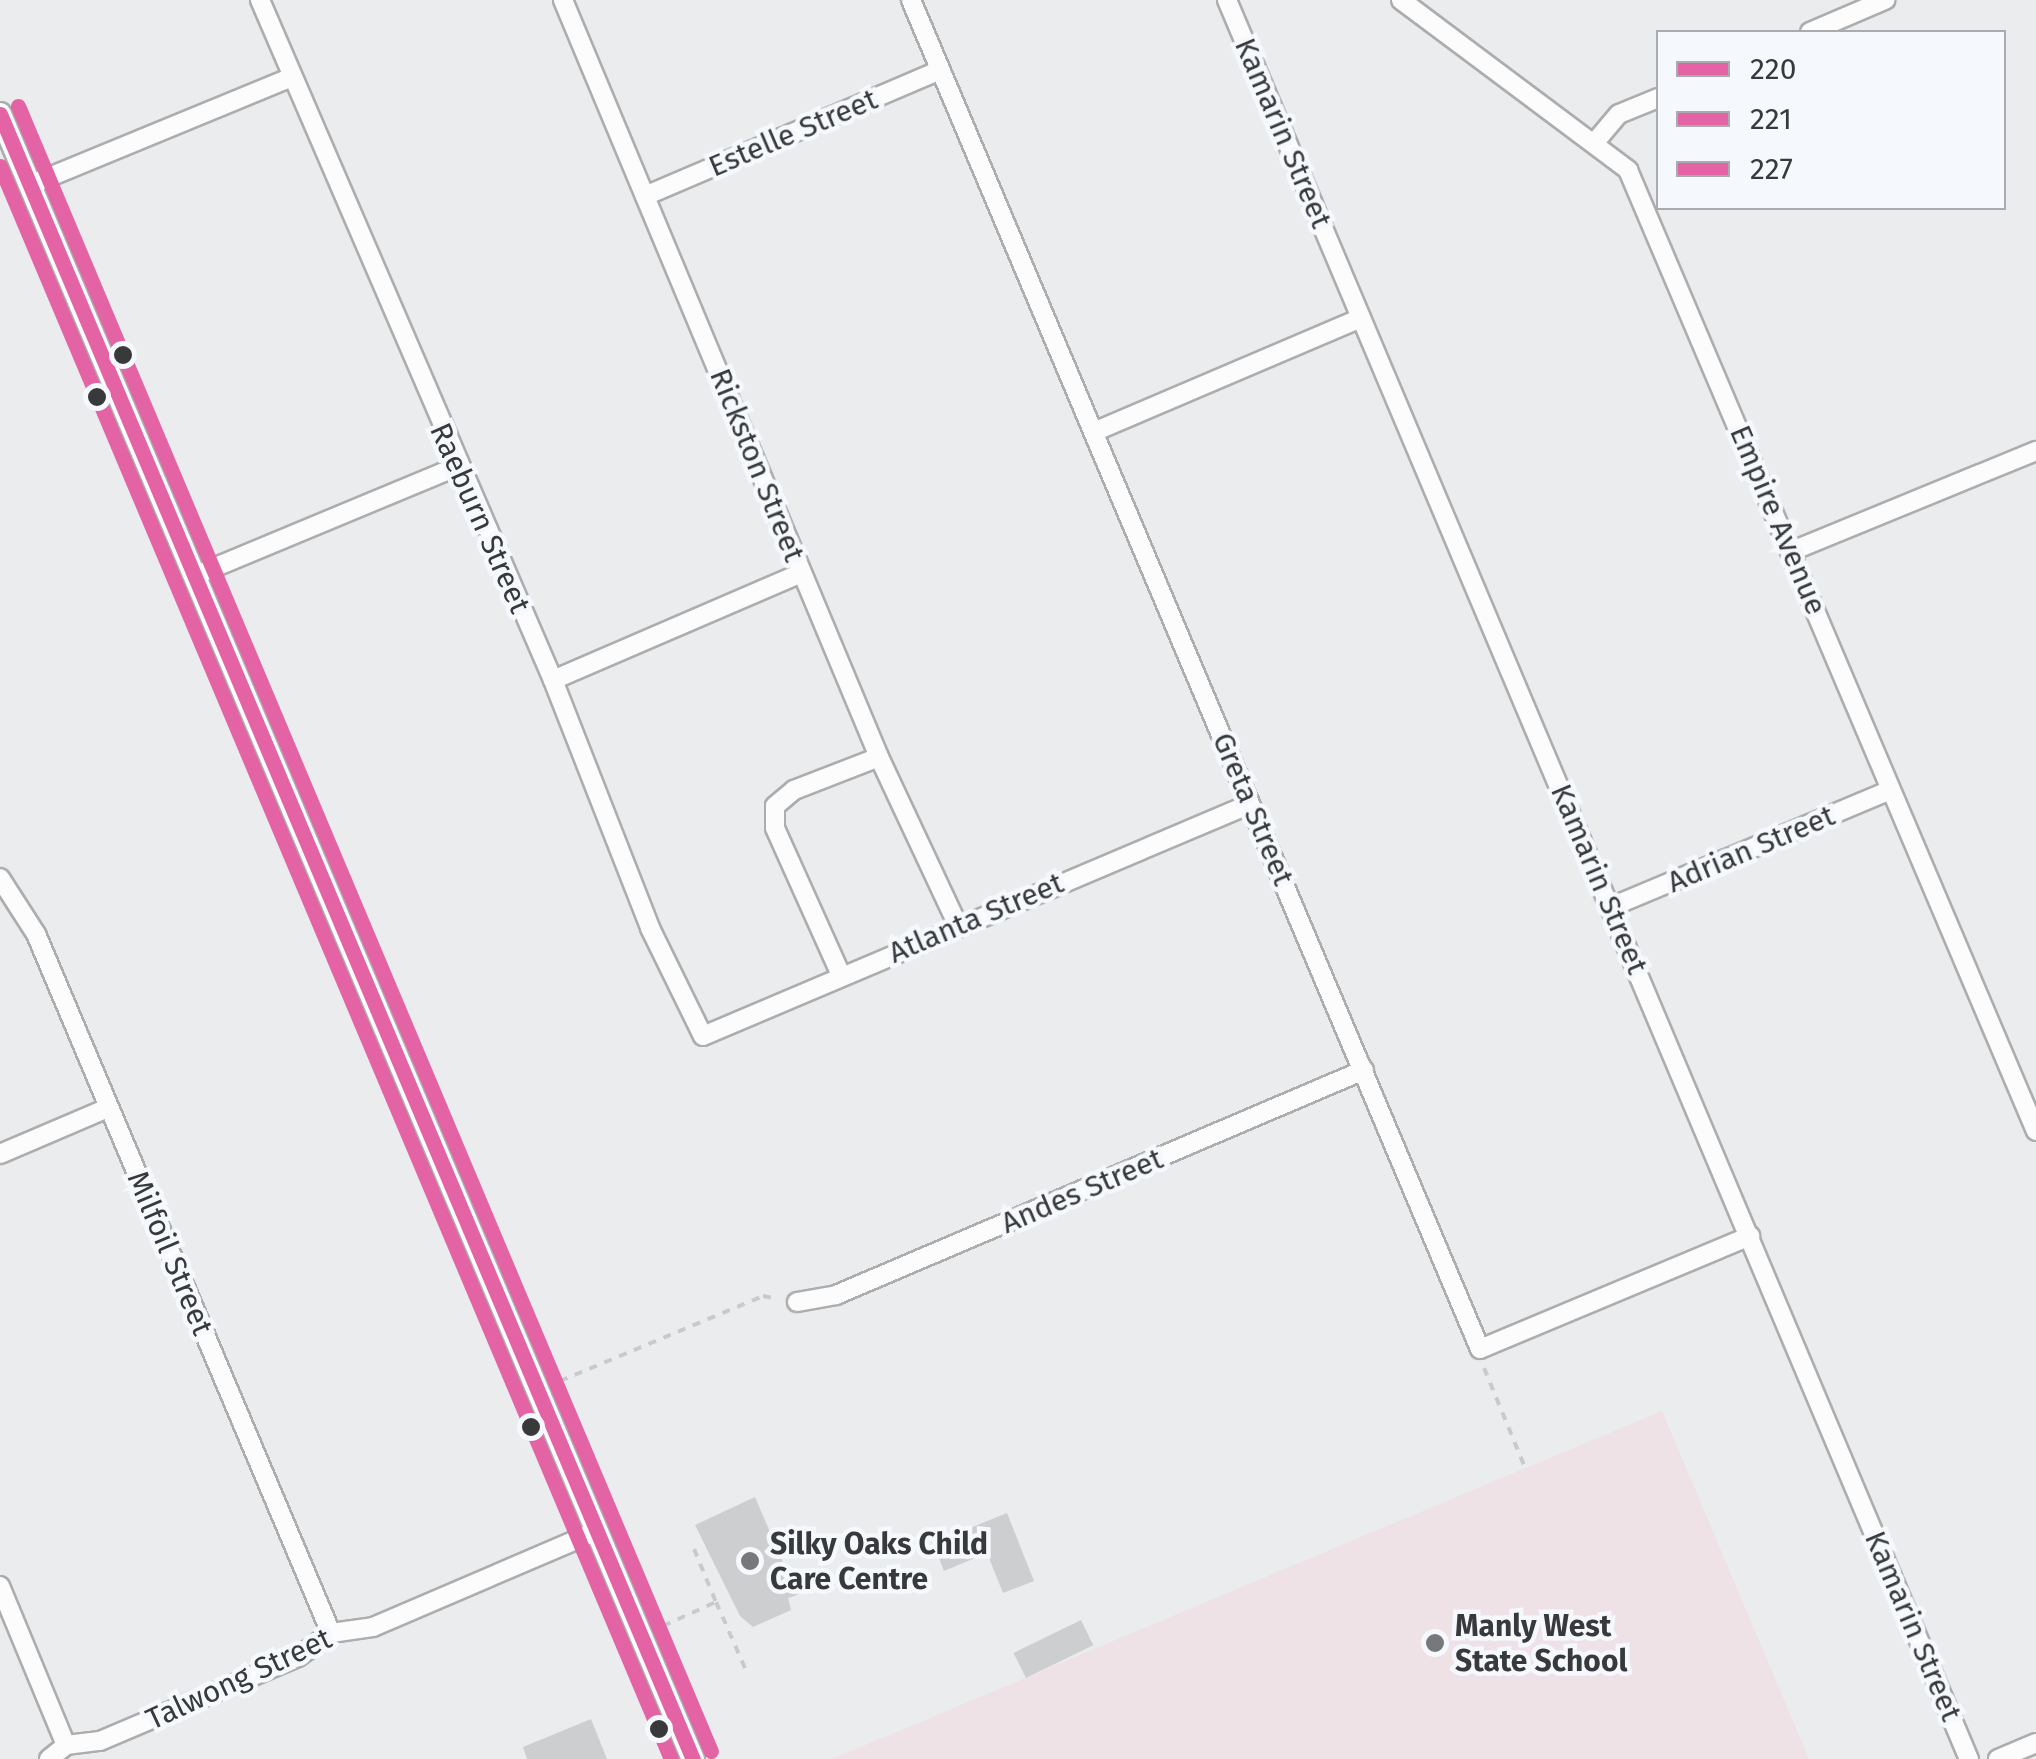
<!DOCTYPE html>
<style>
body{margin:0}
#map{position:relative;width:2036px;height:1759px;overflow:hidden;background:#eaecee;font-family:"Fira Sans",sans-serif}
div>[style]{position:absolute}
.education>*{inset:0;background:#eee2e6}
.building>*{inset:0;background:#cdced0;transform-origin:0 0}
.path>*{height:4px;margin-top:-2px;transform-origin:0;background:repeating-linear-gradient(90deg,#cacacb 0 8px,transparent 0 16px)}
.roads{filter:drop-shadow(2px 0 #acadaf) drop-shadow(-2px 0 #acadaf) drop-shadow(0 2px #acadaf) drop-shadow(0 -2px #acadaf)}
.minor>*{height:18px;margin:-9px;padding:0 9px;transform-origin:9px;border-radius:9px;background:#fcfcfc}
.secondary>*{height:22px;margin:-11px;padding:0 11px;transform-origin:11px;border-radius:11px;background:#fcfcfc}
.bus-1>*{height:15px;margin:-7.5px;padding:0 7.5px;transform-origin:7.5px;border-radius:7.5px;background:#e463a4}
.bus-2>*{height:15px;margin:-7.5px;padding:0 7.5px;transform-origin:7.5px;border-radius:7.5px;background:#e463a4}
.bus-3>*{height:15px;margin:-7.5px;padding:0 7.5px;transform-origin:7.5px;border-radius:7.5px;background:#e463a4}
.dots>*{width:28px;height:28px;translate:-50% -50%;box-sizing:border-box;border:5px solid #f5f8fd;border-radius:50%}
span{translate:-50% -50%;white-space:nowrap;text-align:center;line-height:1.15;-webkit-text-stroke:9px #f5f8fd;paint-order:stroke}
.street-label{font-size:30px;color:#38393b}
.poi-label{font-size:30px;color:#38393b;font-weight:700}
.left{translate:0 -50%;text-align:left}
.legend{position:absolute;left:1656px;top:30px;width:350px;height:180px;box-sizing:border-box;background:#f5f8fd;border:2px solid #a9acaf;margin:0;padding:12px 18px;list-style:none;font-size:30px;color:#38393b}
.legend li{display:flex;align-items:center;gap:20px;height:50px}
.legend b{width:50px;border:2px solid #a9acaf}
</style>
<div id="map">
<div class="education">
<i style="clip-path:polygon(1662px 1411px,1809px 1759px,832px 1759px,1387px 1526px)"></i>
</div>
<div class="building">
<i style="clip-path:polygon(755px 1497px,797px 1595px,788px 1598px,791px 1610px,753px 1627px,740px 1616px,695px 1525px)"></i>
<i style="clip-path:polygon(1007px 1513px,1034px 1581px,1003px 1593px,987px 1553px,944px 1571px,933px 1543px)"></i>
<i style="left:1081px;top:1620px;width:28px;height:75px;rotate:64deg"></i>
<i style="clip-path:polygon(591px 1719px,607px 1759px,527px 1759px,523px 1747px)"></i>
</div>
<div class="path">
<i style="left:1484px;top:1368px;width:105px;rotate:67.6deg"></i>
<i style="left:560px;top:1381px;width:220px;rotate:-22.7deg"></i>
<i style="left:763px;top:1296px;width:15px;rotate:11deg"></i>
<i style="left:694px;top:1549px;width:57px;rotate:67.5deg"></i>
<i style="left:663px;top:1626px;width:58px;rotate:-24.4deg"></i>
<i style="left:716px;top:1602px;width:80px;rotate:66.3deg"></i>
</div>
<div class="roads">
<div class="minor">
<i style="left:260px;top:0;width:740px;rotate:66.69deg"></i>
<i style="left:553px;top:680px;width:266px;rotate:68.6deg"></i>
<i style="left:650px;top:928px;width:120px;rotate:63.9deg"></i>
<i style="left:703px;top:1036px;width:594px;rotate:-22.98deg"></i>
<i style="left:563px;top:0;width:820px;rotate:67.34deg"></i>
<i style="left:879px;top:757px;width:187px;rotate:64.9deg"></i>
<i style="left:911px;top:0;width:1464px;rotate:67.13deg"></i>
<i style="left:1480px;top:1349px;width:293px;rotate:-22.7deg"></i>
<i style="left:1227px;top:0;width:1909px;rotate:67.13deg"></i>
<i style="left:1401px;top:0;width:284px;rotate:36.8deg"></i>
<i style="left:1628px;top:170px;width:1044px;rotate:67deg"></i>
<i style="left:1810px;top:32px;width:82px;rotate:-23.1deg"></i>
<i style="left:1596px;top:141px;width:35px;rotate:-50deg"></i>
<i style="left:1619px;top:114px;width:42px;rotate:-22.3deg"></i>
<i style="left:30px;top:185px;width:283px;rotate:-22.4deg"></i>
<i style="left:645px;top:196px;width:321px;rotate:-23.1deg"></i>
<i style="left:1096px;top:431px;width:288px;rotate:-23.1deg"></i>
<i style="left:1792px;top:551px;width:264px;rotate:-22.3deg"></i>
<i style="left:194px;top:576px;width:284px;rotate:-22.6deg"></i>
<i style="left:553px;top:680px;width:270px;rotate:-23.3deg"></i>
<i style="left:0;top:878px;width:67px;rotate:57.3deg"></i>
<i style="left:36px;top:934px;width:759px;rotate:67.12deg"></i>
<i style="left:1611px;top:907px;width:303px;rotate:-22.7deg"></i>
<i style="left:841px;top:975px;width:161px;rotate:-114.2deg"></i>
<i style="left:775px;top:828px;width:22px;rotate:-90deg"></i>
<i style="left:775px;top:806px;width:25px;rotate:-40deg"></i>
<i style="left:794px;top:790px;width:91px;rotate:-21.2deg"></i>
<i style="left:0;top:1154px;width:117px;rotate:-23.1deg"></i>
<i style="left:797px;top:1302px;width:40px;rotate:-10deg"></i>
<i style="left:836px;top:1295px;width:574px;rotate:-23.08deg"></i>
<i style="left:0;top:1586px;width:172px;rotate:67.5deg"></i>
<i style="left:49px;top:1759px;width:22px;rotate:-39deg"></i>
<i style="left:66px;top:1745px;width:34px;rotate:-7deg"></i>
<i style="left:100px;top:1741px;width:215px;rotate:-23deg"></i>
<i style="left:298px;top:1657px;width:41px;rotate:-36deg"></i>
<i style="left:331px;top:1633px;width:42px;rotate:-8.1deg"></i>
<i style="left:373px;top:1627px;width:244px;rotate:-23.2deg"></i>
<i style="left:1998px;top:1759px;width:41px;rotate:-22.8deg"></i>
</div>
<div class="secondary">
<i style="left:0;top:114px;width:1785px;rotate:67.16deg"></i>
</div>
</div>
<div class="bus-1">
<i style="left:0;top:114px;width:1785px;rotate:67.16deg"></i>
</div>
<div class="bus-2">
<i style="left:0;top:166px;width:1729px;rotate:67.16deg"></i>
</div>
<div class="bus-3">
<i style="left:18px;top:106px;width:1785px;rotate:67.16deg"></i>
</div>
<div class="dots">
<i style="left:123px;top:355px;background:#38393b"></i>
<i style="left:97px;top:397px;background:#38393b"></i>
<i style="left:531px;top:1427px;background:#38393b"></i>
<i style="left:750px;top:1561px;background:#76787a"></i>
<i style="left:1435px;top:1643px;background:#76787a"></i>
<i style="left:659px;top:1729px;background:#38393b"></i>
</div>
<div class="street-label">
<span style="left:793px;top:133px;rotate:-23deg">Estelle Street</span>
<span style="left:1283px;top:133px;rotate:67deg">Kamarin Street</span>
<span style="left:757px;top:465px;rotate:68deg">Rickston Street</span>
<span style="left:480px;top:518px;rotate:66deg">Raeburn Street</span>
<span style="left:1778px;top:520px;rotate:67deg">Empire Avenue</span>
<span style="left:1253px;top:809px;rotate:67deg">Greta Street</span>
<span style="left:1751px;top:849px;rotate:-23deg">Adrian Street</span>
<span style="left:1599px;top:879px;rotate:67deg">Kamarin Street</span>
<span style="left:976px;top:918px;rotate:-23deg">Atlanta Street</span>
<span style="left:1082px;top:1191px;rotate:-23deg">Andes Street</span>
<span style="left:170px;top:1253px;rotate:67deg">Milfoil Street</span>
<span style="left:1913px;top:1626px;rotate:67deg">Kamarin Street</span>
<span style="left:239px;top:1679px;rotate:-25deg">Talwong Street</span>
</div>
<div class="poi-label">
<span class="left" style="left:770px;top:1561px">Silky Oaks Child<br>Care Centre</span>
<span class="left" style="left:1455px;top:1643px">Manly West<br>State School</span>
</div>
<ul class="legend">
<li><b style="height:12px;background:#e463a4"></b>220</li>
<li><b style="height:12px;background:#e463a4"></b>221</li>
<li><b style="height:12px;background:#e463a4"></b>227</li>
</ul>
</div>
